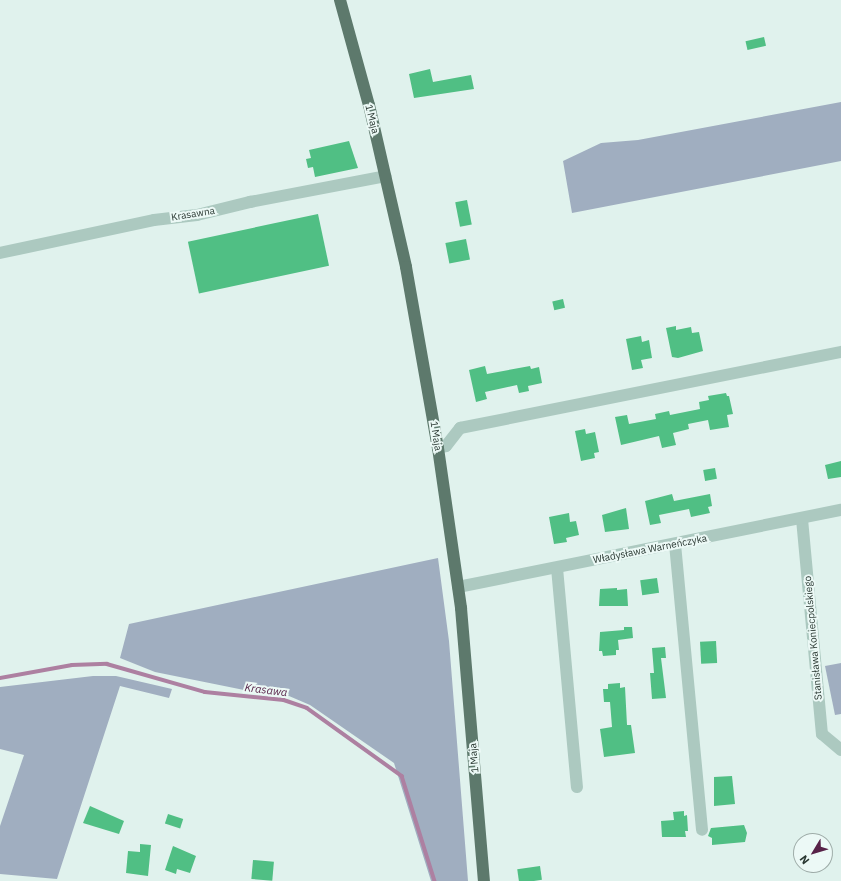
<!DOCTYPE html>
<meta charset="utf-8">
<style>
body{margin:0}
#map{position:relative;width:841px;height:881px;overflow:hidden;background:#e0f2ed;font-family:"IBM Plex Sans",sans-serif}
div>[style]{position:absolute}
.green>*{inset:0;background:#a0aec0}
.stream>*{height:3.5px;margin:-1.75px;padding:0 1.75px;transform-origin:1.75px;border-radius:1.75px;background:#ad80a1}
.building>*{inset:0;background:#50bf84;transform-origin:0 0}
.minor>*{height:12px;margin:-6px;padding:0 6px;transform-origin:6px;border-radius:6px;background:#acc9c0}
.major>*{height:12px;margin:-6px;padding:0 6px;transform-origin:6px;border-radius:6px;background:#5d796c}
span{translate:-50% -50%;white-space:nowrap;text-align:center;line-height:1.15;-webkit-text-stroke:4px #ecf9f6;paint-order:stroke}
.street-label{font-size:10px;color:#2a3832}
.water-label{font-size:11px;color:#572248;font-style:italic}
.north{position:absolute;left:793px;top:833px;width:40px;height:40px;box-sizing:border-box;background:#ecf9f6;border:1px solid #9eaca8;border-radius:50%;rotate:232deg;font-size:11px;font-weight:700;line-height:16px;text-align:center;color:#2a3832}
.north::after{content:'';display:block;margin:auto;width:14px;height:18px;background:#572248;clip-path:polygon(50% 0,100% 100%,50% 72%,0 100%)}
</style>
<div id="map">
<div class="green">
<i style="clip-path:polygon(841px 102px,841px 161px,572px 213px,563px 161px,601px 143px,638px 140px)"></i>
<i style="clip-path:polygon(438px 558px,449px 641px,468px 881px,431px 881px,394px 763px,310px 705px,289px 696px,249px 691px,155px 672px,120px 658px,129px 624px)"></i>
<i style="clip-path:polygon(841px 663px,841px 714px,835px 715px,825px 666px)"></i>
<i style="clip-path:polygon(93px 676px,116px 676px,172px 689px,169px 698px,120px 686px,57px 879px,0 874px,0 826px,24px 755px,0 749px,0 687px)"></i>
</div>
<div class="stream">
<i style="left:0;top:678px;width:73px;rotate:-10.2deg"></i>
<i style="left:72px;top:665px;width:35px;rotate:-2deg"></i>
<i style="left:107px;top:664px;width:102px;rotate:15.9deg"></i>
<i style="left:205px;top:692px;width:79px;rotate:5.8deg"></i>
<i style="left:284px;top:700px;width:24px;rotate:19deg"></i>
<i style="left:307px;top:708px;width:117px;rotate:35.6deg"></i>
<i style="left:402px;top:776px;width:110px;rotate:72.6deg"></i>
</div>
<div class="building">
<i style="left:764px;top:37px;width:9px;height:19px;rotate:77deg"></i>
<i style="clip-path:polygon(430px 69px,433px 82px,471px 75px,474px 89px,414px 98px,409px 74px)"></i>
<i style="clip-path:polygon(349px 141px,358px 168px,315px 177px,313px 167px,308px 168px,306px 159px,311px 158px,309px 150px)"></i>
<i style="left:467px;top:200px;width:25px;height:12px;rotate:79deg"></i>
<i style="left:318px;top:214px;width:53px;height:133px;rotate:78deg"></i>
<i style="left:466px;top:239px;width:21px;height:21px;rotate:79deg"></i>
<i style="left:563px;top:299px;width:9px;height:11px;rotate:77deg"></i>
<i style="clip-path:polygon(676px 326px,676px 330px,691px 327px,692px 333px,699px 332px,703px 351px,678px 358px,672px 357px,666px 328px)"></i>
<i style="clip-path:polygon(641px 336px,642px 342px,649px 340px,652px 358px,641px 360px,643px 368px,632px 370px,626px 339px)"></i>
<i style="clip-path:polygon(485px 366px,487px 374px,530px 366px,531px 369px,539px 367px,542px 383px,528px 386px,529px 391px,519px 393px,517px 385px,485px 392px,487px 399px,476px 402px,469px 370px)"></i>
<i style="clip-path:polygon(726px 393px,727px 396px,729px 396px,733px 414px,727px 415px,729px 427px,710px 430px,708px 420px,688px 424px,689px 429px,673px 433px,676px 445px,662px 448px,659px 436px,621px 445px,615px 417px,627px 415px,629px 424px,656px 419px,655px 414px,669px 411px,670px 415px,700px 409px,699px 402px,709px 400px,708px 396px)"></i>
<i style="clip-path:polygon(585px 429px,586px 434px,595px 432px,599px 452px,594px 453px,595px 458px,581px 461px,575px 431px)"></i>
<i style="clip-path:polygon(841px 461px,841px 477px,828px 479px,825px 465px)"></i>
<i style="left:715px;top:468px;width:11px;height:12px;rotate:80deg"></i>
<i style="clip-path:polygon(672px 494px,674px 501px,710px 494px,712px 506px,708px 507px,710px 513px,691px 517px,689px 509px,659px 515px,661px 523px,650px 525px,645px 501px)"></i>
<i style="clip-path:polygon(626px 508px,629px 529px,605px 532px,602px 515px)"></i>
<i style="clip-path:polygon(569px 513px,570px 522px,576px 521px,579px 535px,566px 538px,567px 542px,554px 544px,549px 517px)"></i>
<i style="left:657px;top:578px;width:15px;height:17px;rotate:82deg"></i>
<i style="clip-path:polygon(617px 588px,617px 590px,627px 589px,628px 606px,599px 606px,600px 589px)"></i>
<i style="clip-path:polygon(624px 627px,632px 627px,633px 638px,618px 640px,619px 650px,616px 650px,616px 655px,603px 656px,602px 651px,599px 651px,600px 632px,624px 630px)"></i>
<i style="left:716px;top:641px;width:22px;height:16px;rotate:87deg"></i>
<i style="clip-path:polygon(665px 647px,666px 658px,661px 658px,666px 698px,652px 699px,650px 673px,654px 673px,652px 648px)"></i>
<i style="clip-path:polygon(620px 683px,620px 688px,625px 687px,627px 725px,631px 725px,635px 753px,604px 757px,600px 729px,612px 727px,610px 702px,604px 702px,603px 689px,608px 689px,608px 684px)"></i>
<i style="clip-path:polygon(732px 776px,735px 804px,714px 806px,714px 777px)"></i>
<i style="clip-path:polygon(90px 806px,124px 821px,119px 834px,83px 823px)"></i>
<i style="clip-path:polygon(684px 811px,684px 816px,687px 815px,688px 831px,685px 831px,686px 837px,662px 837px,661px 821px,674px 820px,673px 812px)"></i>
<i style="left:168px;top:814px;width:16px;height:10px;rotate:18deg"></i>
<i style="clip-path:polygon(744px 825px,747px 833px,745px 842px,712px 845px,712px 838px,708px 836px,711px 828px)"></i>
<i style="clip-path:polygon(140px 844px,151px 845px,148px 876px,126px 873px,128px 851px,140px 852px)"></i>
<i style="clip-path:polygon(173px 846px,196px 856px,190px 873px,177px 869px,176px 874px,165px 870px)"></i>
<i style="left:253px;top:860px;width:21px;height:19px;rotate:5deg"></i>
<i style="left:540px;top:866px;width:14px;height:23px;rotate:82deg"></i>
</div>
<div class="minor">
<i style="left:0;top:253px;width:157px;rotate:-12.1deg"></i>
<i style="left:154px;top:220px;width:43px;rotate:-6.6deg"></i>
<i style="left:197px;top:215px;width:55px;rotate:-13.8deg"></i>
<i style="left:250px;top:202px;width:138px;rotate:-10.8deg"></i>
<i style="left:438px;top:448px;width:8px;rotate:-14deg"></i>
<i style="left:446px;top:446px;width:23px;rotate:-52deg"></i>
<i style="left:460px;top:428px;width:389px;rotate:-11.3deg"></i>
<i style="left:802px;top:519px;width:216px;rotate:84.7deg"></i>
<i style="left:822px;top:734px;width:25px;rotate:40deg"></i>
<i style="left:675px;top:544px;width:287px;rotate:84.6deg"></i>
<i style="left:557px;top:568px;width:220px;rotate:84.8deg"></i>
<i style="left:458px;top:587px;width:391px;rotate:-11.4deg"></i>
</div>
<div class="major">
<i style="left:340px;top:0;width:109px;rotate:74.6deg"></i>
<i style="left:369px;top:105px;width:166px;rotate:77.1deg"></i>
<i style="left:406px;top:267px;width:184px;rotate:80deg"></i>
<i style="left:438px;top:448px;width:162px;rotate:81.8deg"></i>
<i style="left:461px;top:608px;width:274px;rotate:85.2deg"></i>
</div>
<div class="street-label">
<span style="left:372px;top:119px;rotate:76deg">1 Maja</span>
<span style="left:193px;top:214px;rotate:-9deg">Krasawna</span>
<span style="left:436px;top:436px;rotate:81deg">1 Maja</span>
<span style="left:650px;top:549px;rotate:-11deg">Władysława Warneńczyka</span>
<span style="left:813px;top:638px;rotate:-95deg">Stanisława Koniecpolskiego</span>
<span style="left:474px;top:758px;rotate:-95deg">1 Maja</span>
</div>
<div class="water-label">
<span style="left:266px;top:690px;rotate:7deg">Krasawa</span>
</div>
<div class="north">N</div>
</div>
